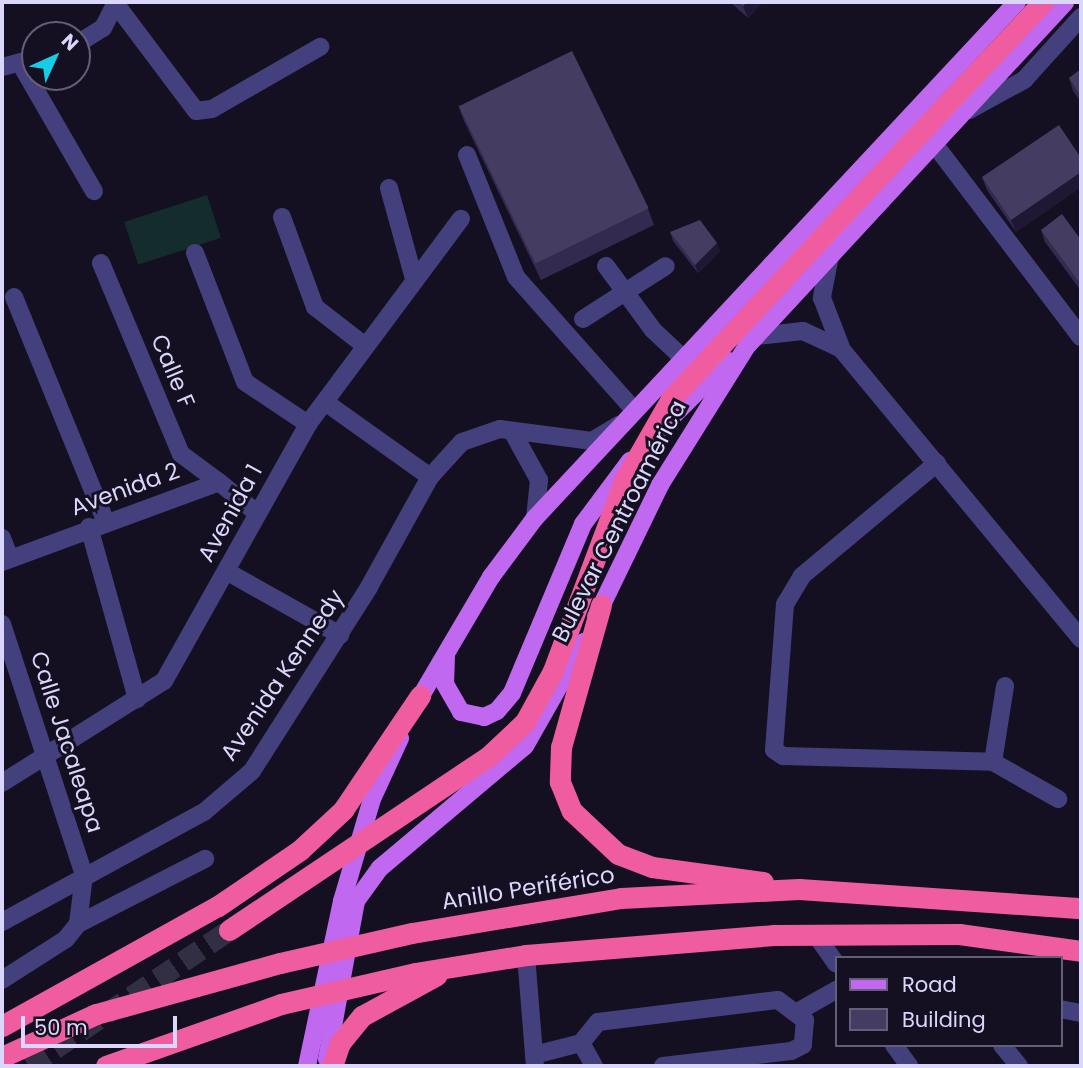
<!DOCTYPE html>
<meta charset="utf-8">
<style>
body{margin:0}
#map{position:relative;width:1083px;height:1068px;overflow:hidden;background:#141022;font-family:Poppins,sans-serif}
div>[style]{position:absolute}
.green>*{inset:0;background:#142c2b;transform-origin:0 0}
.highway-tunnel>*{height:21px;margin-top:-10.5px;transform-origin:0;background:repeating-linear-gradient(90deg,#322e43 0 21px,transparent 0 31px)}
.minor>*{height:18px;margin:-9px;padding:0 9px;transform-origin:9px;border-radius:9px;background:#44407d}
.major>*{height:18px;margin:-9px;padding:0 9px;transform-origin:9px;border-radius:9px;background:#c068f0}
.highway>*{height:21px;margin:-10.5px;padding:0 10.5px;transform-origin:10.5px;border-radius:10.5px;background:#ef5da0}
.highway-bridge>*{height:21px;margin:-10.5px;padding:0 10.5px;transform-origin:10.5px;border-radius:10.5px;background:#ef5da0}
.wall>*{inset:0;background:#332b4f}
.shaded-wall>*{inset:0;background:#1f1835}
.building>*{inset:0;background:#453d61;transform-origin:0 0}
span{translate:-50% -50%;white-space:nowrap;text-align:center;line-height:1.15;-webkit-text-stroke:6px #141022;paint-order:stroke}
.street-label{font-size:23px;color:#dbd6fb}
.frame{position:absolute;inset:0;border:4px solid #dbd6fb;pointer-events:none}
.legend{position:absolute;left:835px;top:956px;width:228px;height:91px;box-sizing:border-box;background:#141022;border:2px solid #645f79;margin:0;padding:9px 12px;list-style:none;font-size:21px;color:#dbd6fb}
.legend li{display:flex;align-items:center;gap:14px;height:35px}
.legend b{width:35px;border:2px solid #645f79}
.north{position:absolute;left:21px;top:21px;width:70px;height:70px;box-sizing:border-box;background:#141022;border:2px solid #645f79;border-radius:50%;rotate:45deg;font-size:19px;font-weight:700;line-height:28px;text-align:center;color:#dbd6fb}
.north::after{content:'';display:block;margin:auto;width:24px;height:32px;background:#17cde6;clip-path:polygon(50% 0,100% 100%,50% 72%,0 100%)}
.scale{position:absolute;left:21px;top:1016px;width:156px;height:32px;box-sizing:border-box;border:4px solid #dbd6fb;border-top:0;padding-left:9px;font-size:21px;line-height:24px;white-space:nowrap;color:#dbd6fb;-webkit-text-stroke:5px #141022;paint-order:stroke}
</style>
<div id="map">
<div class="green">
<i style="left:207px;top:195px;width:45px;height:87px;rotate:72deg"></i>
</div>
<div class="highway-tunnel">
<i style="left:29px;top:1066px;width:242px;rotate:-34.2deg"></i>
</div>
<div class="minor">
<i style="left:115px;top:3px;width:135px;rotate:53.1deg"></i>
<i style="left:196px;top:111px;width:16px;rotate:-7deg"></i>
<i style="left:212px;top:109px;width:125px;rotate:-29.9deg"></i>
<i style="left:77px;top:44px;width:31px;rotate:-32deg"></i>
<i style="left:103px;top:28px;width:29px;rotate:-63deg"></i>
<i style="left:20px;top:63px;width:148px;rotate:60deg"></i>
<i style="left:2px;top:67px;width:34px;rotate:-15deg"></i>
<i style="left:969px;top:110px;width:63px;rotate:-28.6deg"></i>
<i style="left:1024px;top:80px;width:85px;rotate:-47.9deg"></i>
<i style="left:935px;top:145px;width:241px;rotate:52.8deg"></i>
<i style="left:467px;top:155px;width:131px;rotate:68.1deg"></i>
<i style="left:516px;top:277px;width:179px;rotate:48.4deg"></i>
<i style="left:389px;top:188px;width:94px;rotate:74.6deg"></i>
<i style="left:282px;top:217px;width:96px;rotate:69.9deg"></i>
<i style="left:315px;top:307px;width:62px;rotate:37.8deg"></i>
<i style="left:195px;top:253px;width:138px;rotate:68.8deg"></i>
<i style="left:245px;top:382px;width:76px;rotate:33.7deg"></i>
<i style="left:829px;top:261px;width:38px;rotate:101deg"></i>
<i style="left:822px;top:298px;width:56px;rotate:69deg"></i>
<i style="left:842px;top:350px;width:375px;rotate:50.4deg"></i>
<i style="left:101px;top:263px;width:207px;rotate:67.3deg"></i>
<i style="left:181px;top:454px;width:47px;rotate:36.4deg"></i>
<i style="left:606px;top:266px;width:79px;rotate:53.7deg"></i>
<i style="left:653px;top:330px;width:42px;rotate:43.1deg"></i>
<i style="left:14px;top:297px;width:241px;rotate:67.8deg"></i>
<i style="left:583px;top:319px;width:98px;rotate:-32.6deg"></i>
<i style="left:757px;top:336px;width:46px;rotate:-6.2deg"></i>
<i style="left:803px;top:331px;width:40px;rotate:25deg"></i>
<i style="left:325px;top:402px;width:129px;rotate:35.5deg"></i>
<i style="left:512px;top:431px;width:56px;rotate:61.1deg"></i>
<i style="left:539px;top:480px;width:38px;rotate:96deg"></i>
<i style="left:937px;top:463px;width:176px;rotate:140.1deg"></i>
<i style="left:802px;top:576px;width:33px;rotate:121deg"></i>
<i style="left:785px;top:604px;width:146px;rotate:94.3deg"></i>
<i style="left:774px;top:750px;width:11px;rotate:34deg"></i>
<i style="left:783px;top:756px;width:210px;rotate:1.6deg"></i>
<i style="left:993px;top:762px;width:75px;rotate:29.6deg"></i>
<i style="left:89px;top:527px;width:179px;rotate:74.4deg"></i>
<i style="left:2px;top:538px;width:22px;rotate:69deg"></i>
<i style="left:2px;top:562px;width:231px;rotate:-20.2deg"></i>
<i style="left:219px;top:482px;width:50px;rotate:39.4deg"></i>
<i style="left:226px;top:571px;width:131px;rotate:29.3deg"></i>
<i style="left:2px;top:624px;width:264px;rotate:71.9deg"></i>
<i style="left:84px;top:875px;width:49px;rotate:97deg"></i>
<i style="left:78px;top:924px;width:19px;rotate:129deg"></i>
<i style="left:66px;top:939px;width:76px;rotate:147.4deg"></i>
<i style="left:993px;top:762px;width:77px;rotate:-81deg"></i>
<i style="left:2px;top:783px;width:191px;rotate:-32.2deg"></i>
<i style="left:164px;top:681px;width:295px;rotate:-60.7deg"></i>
<i style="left:308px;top:424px;width:256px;rotate:-53.3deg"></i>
<i style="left:2px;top:922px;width:230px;rotate:-28.6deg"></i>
<i style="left:204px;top:812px;width:63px;rotate:-40.5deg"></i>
<i style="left:252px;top:771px;width:218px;rotate:-57.5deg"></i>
<i style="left:369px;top:587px;width:126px;rotate:-61deg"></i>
<i style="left:430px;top:477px;width:47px;rotate:-47.6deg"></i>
<i style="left:462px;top:442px;width:40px;rotate:-18.9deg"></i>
<i style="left:500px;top:429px;width:93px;rotate:7.4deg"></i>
<i style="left:592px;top:441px;width:31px;rotate:-31deg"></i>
<i style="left:78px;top:924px;width:143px;rotate:-27.1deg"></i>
<i style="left:816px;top:935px;width:35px;rotate:55deg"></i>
<i style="left:526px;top:955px;width:111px;rotate:85.4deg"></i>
<i style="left:1060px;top:1009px;width:21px;rotate:11deg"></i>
<i style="left:799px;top:1011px;width:43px;rotate:-29.6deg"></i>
<i style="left:894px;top:1045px;width:26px;rotate:54deg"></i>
<i style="left:1002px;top:1045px;width:27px;rotate:51deg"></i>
<i style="left:534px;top:1055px;width:49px;rotate:-14.3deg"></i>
<i style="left:594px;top:1066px;width:26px;rotate:-119deg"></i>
<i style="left:581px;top:1043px;width:27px;rotate:-51deg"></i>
<i style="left:598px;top:1022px;width:181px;rotate:-7deg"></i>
<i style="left:778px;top:1000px;width:34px;rotate:37deg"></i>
<i style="left:805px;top:1020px;width:25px;rotate:95deg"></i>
<i style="left:803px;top:1045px;width:13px;rotate:153deg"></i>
<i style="left:791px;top:1051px;width:129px;rotate:173.3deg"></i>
</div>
<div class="major">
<i style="left:659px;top:430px;width:98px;rotate:-45deg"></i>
<i style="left:596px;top:617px;width:147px;rotate:-64.1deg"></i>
<i style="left:660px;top:485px;width:164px;rotate:-58deg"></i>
<i style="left:747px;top:346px;width:468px;rotate:-47.2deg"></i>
<i style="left:446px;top:656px;width:28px;rotate:92deg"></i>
<i style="left:445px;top:684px;width:32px;rotate:60deg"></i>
<i style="left:461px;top:712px;width:24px;rotate:12deg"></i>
<i style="left:484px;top:717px;width:14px;rotate:-25deg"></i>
<i style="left:497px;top:711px;width:23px;rotate:-50deg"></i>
<i style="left:512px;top:693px;width:183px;rotate:-67.2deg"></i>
<i style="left:583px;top:524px;width:79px;rotate:-53.3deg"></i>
<i style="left:415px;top:706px;width:150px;rotate:-59.5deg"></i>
<i style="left:491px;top:577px;width:74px;rotate:-53.3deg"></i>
<i style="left:535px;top:518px;width:706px;rotate:-46.95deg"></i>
<i style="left:327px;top:1059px;width:161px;rotate:-79.6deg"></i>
<i style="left:356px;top:901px;width:41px;rotate:-54deg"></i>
<i style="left:380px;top:868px;width:189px;rotate:-40.1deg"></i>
<i style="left:525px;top:746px;width:120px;rotate:-60.4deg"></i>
<i style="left:307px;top:1066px;width:169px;rotate:-78deg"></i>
<i style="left:342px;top:901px;width:106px;rotate:-73.6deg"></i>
<i style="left:372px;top:799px;width:67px;rotate:-65.3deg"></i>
</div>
<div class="highway">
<i style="left:894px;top:160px;width:217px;rotate:-46.7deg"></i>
<i style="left:601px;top:605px;width:148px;rotate:105.7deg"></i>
<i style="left:561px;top:747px;width:35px;rotate:92deg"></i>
<i style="left:560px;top:782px;width:31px;rotate:68deg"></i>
<i style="left:572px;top:811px;width:63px;rotate:43.1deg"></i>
<i style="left:618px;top:854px;width:36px;rotate:21deg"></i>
<i style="left:652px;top:867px;width:112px;rotate:7.7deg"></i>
<i style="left:412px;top:933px;width:212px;rotate:-9.5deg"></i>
<i style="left:621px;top:898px;width:178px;rotate:-2.9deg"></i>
<i style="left:799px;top:889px;width:283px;rotate:3.9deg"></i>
<i style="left:415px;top:973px;width:112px;rotate:-9.2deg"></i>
<i style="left:526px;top:955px;width:248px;rotate:-4.6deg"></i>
<i style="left:773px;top:935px;width:186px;rotate:-0.3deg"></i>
<i style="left:959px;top:934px;width:123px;rotate:7.9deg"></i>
<i style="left:2px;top:1026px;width:247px;rotate:-29.1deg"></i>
<i style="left:218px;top:906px;width:99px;rotate:-34.3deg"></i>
<i style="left:300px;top:850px;width:59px;rotate:-42.9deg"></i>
<i style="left:343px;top:810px;width:138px;rotate:-56deg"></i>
<i style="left:2px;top:1057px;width:103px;rotate:-24.6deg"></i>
<i style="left:96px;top:1014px;width:191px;rotate:-15.5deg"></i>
<i style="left:106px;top:1066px;width:186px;rotate:-19.5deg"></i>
<i style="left:332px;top:1066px;width:24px;rotate:-71deg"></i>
<i style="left:340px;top:1043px;width:35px;rotate:-51deg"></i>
<i style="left:362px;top:1016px;width:85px;rotate:-28.7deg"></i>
</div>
<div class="highway-bridge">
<i style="left:229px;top:930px;width:313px;rotate:-33.8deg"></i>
<i style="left:489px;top:756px;width:50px;rotate:-43.4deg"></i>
<i style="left:525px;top:722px;width:58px;rotate:-61.2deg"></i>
<i style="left:553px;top:671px;width:203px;rotate:-69.5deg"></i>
<i style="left:624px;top:481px;width:95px;rotate:-60.2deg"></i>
<i style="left:671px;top:399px;width:327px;rotate:-47deg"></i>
<i style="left:280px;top:963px;width:135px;rotate:-12.8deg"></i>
<i style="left:281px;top:1004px;width:138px;rotate:-13deg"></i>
</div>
<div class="wall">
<i style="clip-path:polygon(730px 2px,763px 2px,748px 18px)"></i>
<i style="clip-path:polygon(1081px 69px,1081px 102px,1073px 91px,1069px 78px)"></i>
<i style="clip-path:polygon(458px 105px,648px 209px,654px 225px,541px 280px,464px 121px)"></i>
<i style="clip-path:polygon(1081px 158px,1081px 187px,1016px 232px,987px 190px,982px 177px)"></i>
<i style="clip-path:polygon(1041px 230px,1081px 240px,1081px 291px,1045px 242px)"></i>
<i style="clip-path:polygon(670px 232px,720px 251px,698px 273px,673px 241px)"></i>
</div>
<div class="shaded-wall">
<i style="clip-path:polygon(747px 2px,763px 2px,748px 18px,743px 6px)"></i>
<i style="clip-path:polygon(1081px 172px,1081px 187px,1016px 232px,1011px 220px)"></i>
<i style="clip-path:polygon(717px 243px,720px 251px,698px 273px,695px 265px)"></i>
</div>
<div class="building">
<i style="clip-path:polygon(739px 2px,747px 2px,743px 6px)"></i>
<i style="left:572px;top:51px;width:175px;height:126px;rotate:64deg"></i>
<i style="clip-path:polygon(1081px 69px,1081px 96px,1069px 78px)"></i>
<i style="clip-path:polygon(1059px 125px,1081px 158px,1081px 172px,1011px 220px,982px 177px)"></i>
<i style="clip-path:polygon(1062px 214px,1081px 240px,1081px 281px,1079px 282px,1041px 230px)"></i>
<i style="clip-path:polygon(700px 220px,717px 243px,695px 265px,670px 232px)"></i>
</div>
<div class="street-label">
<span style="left:173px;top:371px;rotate:67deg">Calle F</span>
<span style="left:125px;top:489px;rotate:-20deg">Avenida 2</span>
<span style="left:230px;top:513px;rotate:-61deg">Avenida 1</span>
<span style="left:619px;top:521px;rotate:-63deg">Bulevar Centroamérica</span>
<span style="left:282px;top:675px;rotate:-56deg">Avenida Kennedy</span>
<span style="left:67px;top:742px;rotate:72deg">Calle Jacaleapa</span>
<span style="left:528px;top:888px;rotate:-9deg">Anillo Periférico</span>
</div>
<div class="frame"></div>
<ul class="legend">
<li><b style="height:9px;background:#c068f0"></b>Road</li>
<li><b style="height:19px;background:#453d61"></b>Building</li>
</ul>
<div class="north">N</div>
<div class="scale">50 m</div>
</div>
